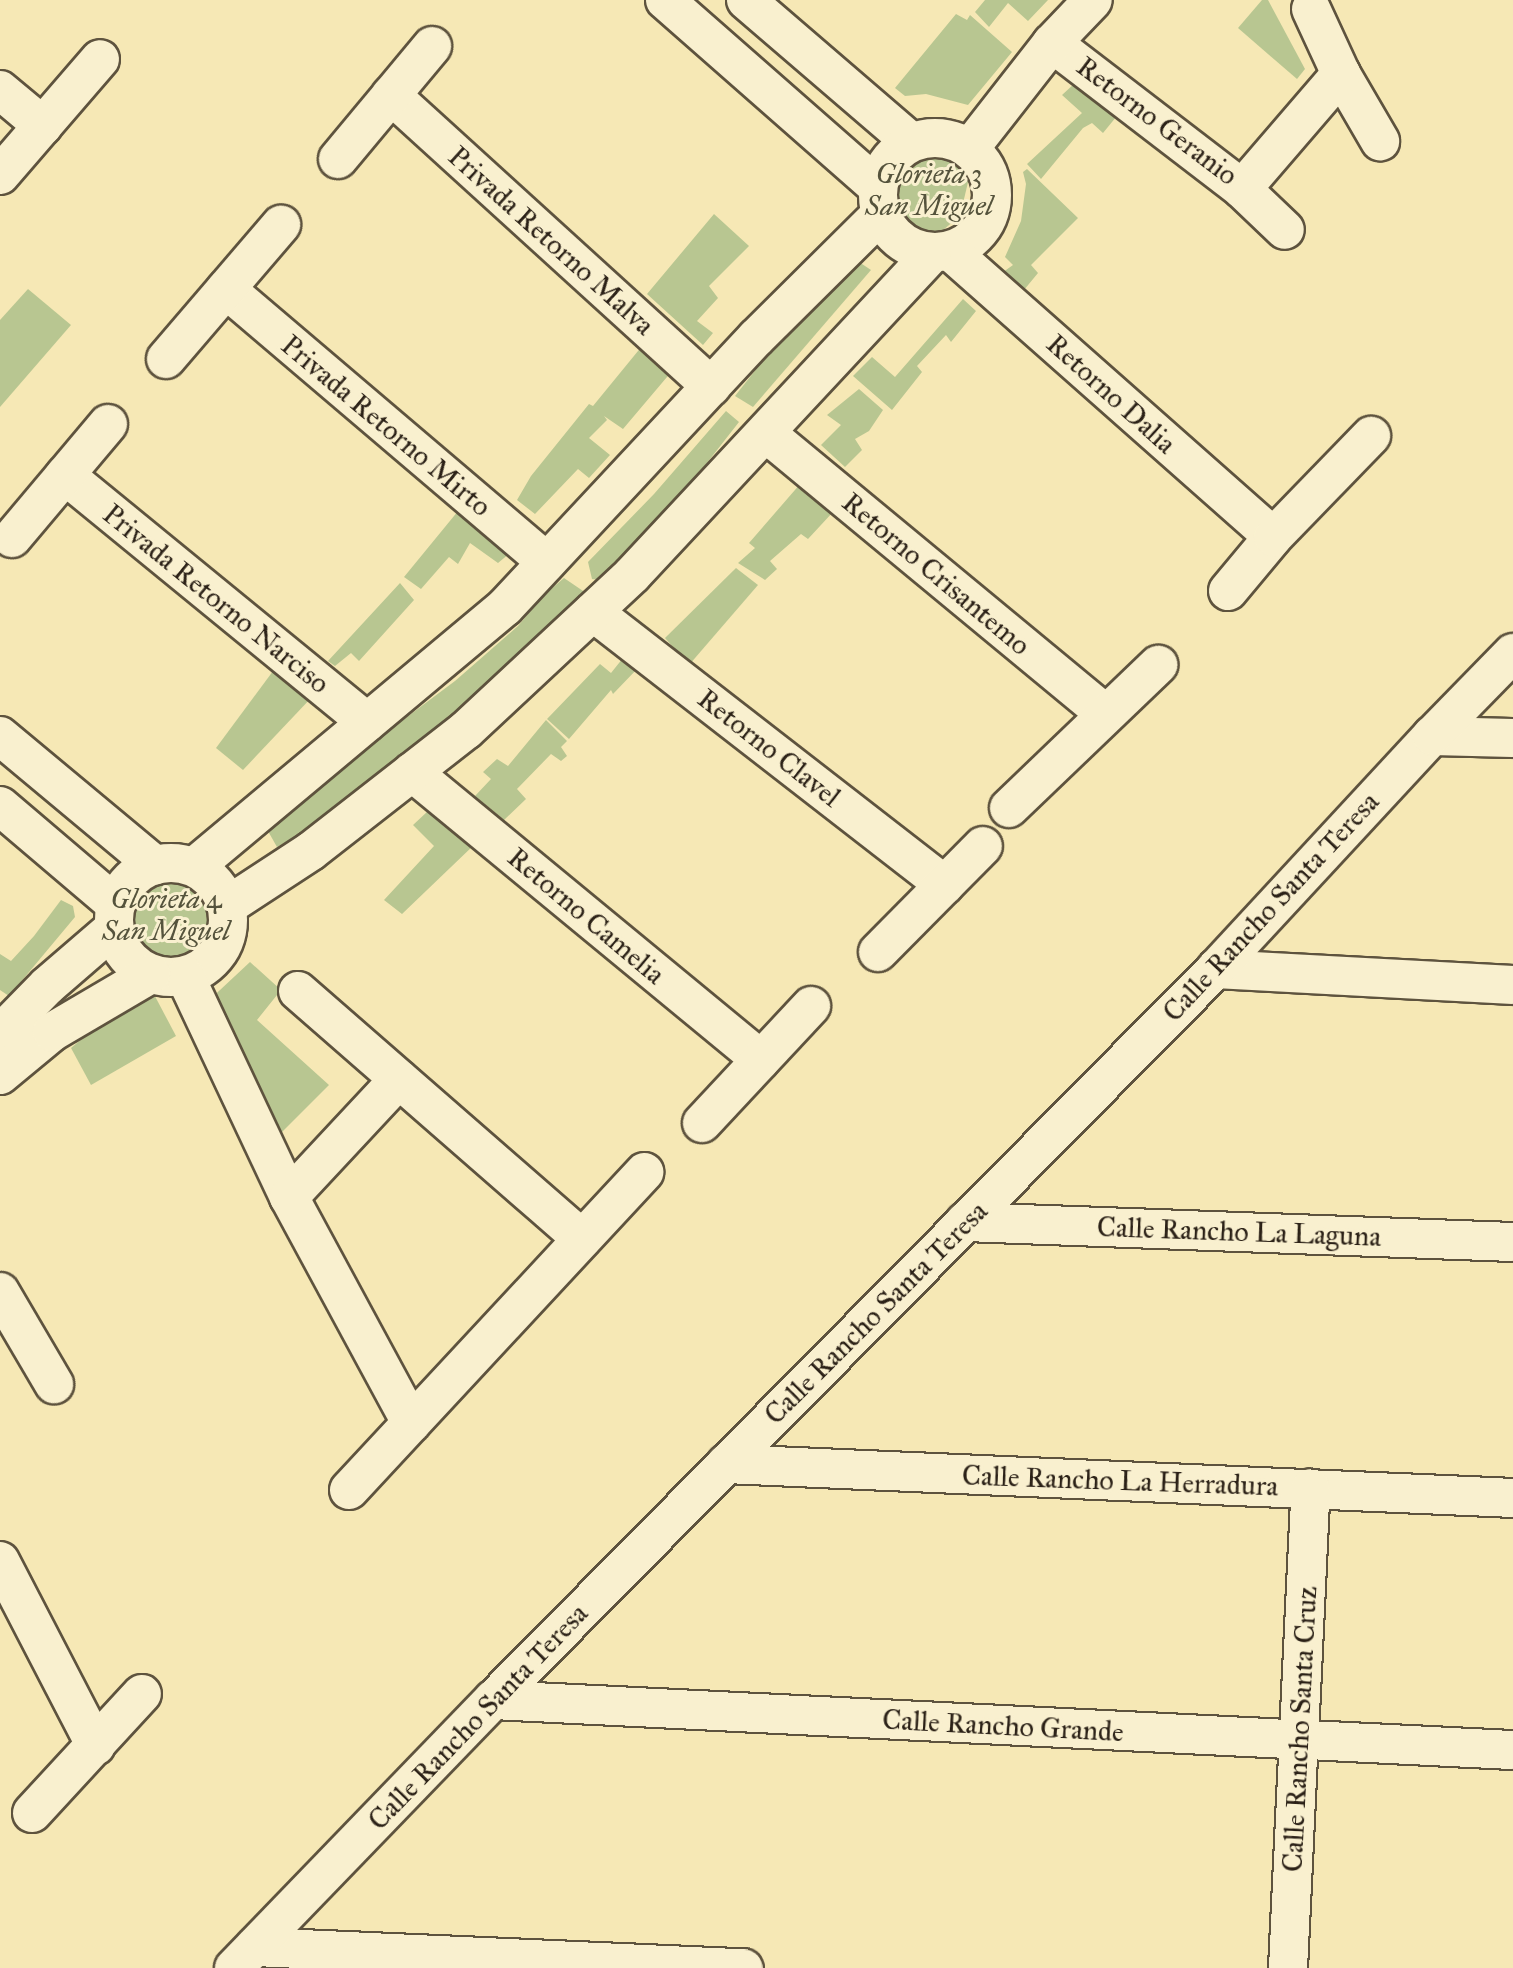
<!DOCTYPE html>
<style>
body{margin:0}
#map{position:relative;width:1513px;height:1968px;overflow:hidden;background:#f6e8b5;font-family:"IM FELL Great Primer",serif}
div>[style]{position:absolute}
.green>*{inset:0;background:#b8c691}
.roads{filter:drop-shadow(2px 0 #5e533e) drop-shadow(-2px 0 #5e533e) drop-shadow(0 2px #5e533e) drop-shadow(0 -2px #5e533e)}
.minor>*{height:38px;margin:-19px;padding:0 19px;transform-origin:19px;border-radius:19px;background:#f9f0cf}
.minor>.ring{margin:-19px;padding:0;box-sizing:content-box;background:none;border:38px solid #f9f0cf;border-radius:50%}
span{translate:-50% -50%;white-space:nowrap;text-align:center;line-height:1.15;-webkit-text-stroke:6px #f9f0cf;paint-order:stroke}
.street-label{font-size:28px;color:#2b2117}
.park-label{font-size:28px;color:#55533c;font-style:italic}
</style>
<div id="map">
<div class="green">
<i style="clip-path:polygon(985px 0,1048px 0,1028px 21px,1008px 3px,989px 27px,975px 12px)"></i>
<i style="clip-path:polygon(1262px 0,1268px 0,1305px 69px,1297px 79px,1238px 28px)"></i>
<i style="clip-path:polygon(956px 14px,967px 20px,970px 15px,1012px 52px,968px 105px,926px 94px,905px 96px,895px 88px)"></i>
<i style="clip-path:polygon(1075px 83px,1121px 111px,1103px 133px,1092px 123px,1083px 128px,1041px 179px,1027px 164px,1082px 113px,1062px 95px)"></i>
<i style="clip-path:polygon(923px 151px,946px 151px,969px 178px,960px 216px,937px 235px,903px 223px,891px 189px,901px 163px)"></i>
<i style="clip-path:polygon(1027px 169px,1078px 218px,1031px 265px,1038px 273px,1019px 296px,999px 275px,1013px 265px,1005px 257px,1021px 221px,1026px 184px,1023px 172px)"></i>
<i style="clip-path:polygon(714px 214px,749px 246px,709px 286px,718px 298px,697px 321px,713px 333px,703px 345px,647px 294px)"></i>
<i style="clip-path:polygon(847px 254px,871px 270px,753px 407px,735px 396px)"></i>
<i style="clip-path:polygon(28px 289px,71px 325px,0 407px,0 320px)"></i>
<i style="clip-path:polygon(963px 299px,976px 311px,951px 342px,946px 335px,917px 366px,922px 372px,892px 410px,853px 376px,872px 357px,895px 377px)"></i>
<i style="clip-path:polygon(647px 340px,678px 364px,623px 429px,604px 416px,607px 420px,589px 438px,610px 455px,589px 478px,578px 469px,535px 514px,517px 500px,531px 476px,589px 404px,593px 406px)"></i>
<i style="clip-path:polygon(859px 389px,883px 410px,869px 431px,855px 439px,862px 450px,845px 467px,821px 445px,841px 425px,827px 415px)"></i>
<i style="clip-path:polygon(726px 411px,739px 422px,670px 510px,600px 580px,592px 579px,588px 562px,654px 494px)"></i>
<i style="clip-path:polygon(801px 483px,833px 512px,808px 539px,801px 534px,770px 561px,777px 569px,765px 580px,738px 563px,755px 548px,749px 543px)"></i>
<i style="clip-path:polygon(463px 505px,515px 549px,498px 563px,470px 543px,458px 564px,449px 557px,421px 589px,404px 577px)"></i>
<i style="clip-path:polygon(736px 568px,758px 585px,689px 665px,665px 638px)"></i>
<i style="clip-path:polygon(564px 578px,586px 593px,588px 607px,324px 821px,277px 847px,264px 824px,455px 681px,518px 626px,545px 594px)"></i>
<i style="clip-path:polygon(400px 583px,414px 600px,359px 661px,351px 653px,335px 666px,328px 661px)"></i>
<i style="clip-path:polygon(627px 653px,638px 668px,613px 694px,611px 690px,569px 739px,547px 719px,600px 664px,611px 673px)"></i>
<i style="clip-path:polygon(276px 667px,312px 697px,243px 770px,216px 748px)"></i>
<i style="clip-path:polygon(546px 720px,567px 741px,561px 747px,567px 756px,561px 761px,551px 754px,517px 789px,526px 799px,504px 820px,475px 796px,491px 779px,483px 772px,497px 759px,508px 766px)"></i>
<i style="clip-path:polygon(428px 811px,456px 828px,475px 844px,402px 914px,384px 900px,434px 846px,413px 825px)"></i>
<i style="clip-path:polygon(158px 870px,181px 871px,204px 887px,214px 910px,206px 940px,183px 956px,156px 961px,135px 952px,123px 937px,129px 892px,142px 877px)"></i>
<i style="clip-path:polygon(61px 900px,73px 906px,75px 917px,9px 996px,0 990px,0 954px,11px 961px,34px 936px)"></i>
<i style="clip-path:polygon(250px 962px,281px 990px,257px 1020px,329px 1085px,280px 1134px,205px 1004px)"></i>
<i style="clip-path:polygon(148px 983px,176px 1036px,91px 1085px,71px 1048px)"></i>
</div>
<div class="roads">
<div class="minor">
<i style="left:665px;top:0;width:282px;rotate:41.3deg"></i>
<i style="left:746px;top:0;width:218px;rotate:40.7deg"></i>
<i style="left:1311px;top:9px;width:72px;rotate:65.2deg"></i>
<i style="left:1341px;top:74px;width:78px;rotate:59.8deg"></i>
<i style="left:1052px;top:43px;width:240px;rotate:37.5deg"></i>
<i style="left:1242px;top:189px;width:59px;rotate:43.6deg"></i>
<i style="left:0;top:90px;width:56px;rotate:39.9deg"></i>
<i style="left:391px;top:95px;width:433px;rotate:42.3deg"></i>
<i class="ring" style="left:878px;top:138px;width:76px;height:76px"></i>
<i style="left:970px;top:148px;width:133px;rotate:-52deg"></i>
<i style="left:1052px;top:43px;width:59px;rotate:-46.4deg"></i>
<i style="left:338px;top:159px;width:147px;rotate:-50.2deg"></i>
<i style="left:0;top:175px;width:153px;rotate:-49.2deg"></i>
<i style="left:1242px;top:189px;width:152px;rotate:-49.3deg"></i>
<i style="left:950px;top:251px;width:431px;rotate:41.5deg"></i>
<i style="left:226px;top:289px;width:421px;rotate:40.4deg"></i>
<i style="left:166px;top:359px;width:177px;rotate:-49.4deg"></i>
<i style="left:767px;top:434px;width:439px;rotate:39.6deg"></i>
<i style="left:65px;top:475px;width:390px;rotate:39.3deg"></i>
<i style="left:12px;top:538px;width:149px;rotate:-49.9deg"></i>
<i style="left:1228px;top:591px;width:70px;rotate:-50.2deg"></i>
<i style="left:1273px;top:537px;width:141px;rotate:-45.9deg"></i>
<i style="left:593px;top:612px;width:445px;rotate:37.8deg"></i>
<i style="left:0;top:736px;width:202px;rotate:39.8deg"></i>
<i style="left:1432px;top:736px;width:81px;rotate:1.4deg"></i>
<i style="left:412px;top:772px;width:452px;rotate:39.5deg"></i>
<i style="left:0;top:806px;width:151px;rotate:40.4deg"></i>
<i style="left:1009px;top:808px;width:207px;rotate:-43.8deg"></i>
<i class="ring" style="left:114px;top:863px;width:76px;height:76px"></i>
<i style="left:194px;top:867px;width:405px;rotate:-39.9deg"></i>
<i style="left:505px;top:607px;width:368px;rotate:-47deg"></i>
<i style="left:756px;top:338px;width:175px;rotate:-44.8deg"></i>
<i style="left:227px;top:906px;width:100px;rotate:-33.2deg"></i>
<i style="left:311px;top:851px;width:197px;rotate:-38deg"></i>
<i style="left:466px;top:730px;width:227px;rotate:-43deg"></i>
<i style="left:632px;top:575px;width:440px;rotate:-47deg"></i>
<i style="left:878px;top:952px;width:149px;rotate:-45.3deg"></i>
<i style="left:1216px;top:969px;width:297px;rotate:3.1deg"></i>
<i style="left:185px;top:976px;width:244px;rotate:64.8deg"></i>
<i style="left:289px;top:1197px;width:257px;rotate:61.6deg"></i>
<i style="left:298px;top:991px;width:377px;rotate:41.1deg"></i>
<i style="left:0;top:1034px;width:67px;rotate:-45.6deg"></i>
<i style="left:47px;top:986px;width:87px;rotate:-40.8deg"></i>
<i style="left:0;top:1075px;width:67px;rotate:-39.6deg"></i>
<i style="left:52px;top:1032px;width:115px;rotate:-30.4deg"></i>
<i style="left:702px;top:1123px;width:160px;rotate:-47deg"></i>
<i style="left:289px;top:1197px;width:161px;rotate:-47deg"></i>
<i style="left:965px;top:1222px;width:548px;rotate:2.09deg"></i>
<i style="left:0;top:1292px;width:107px;rotate:59.6deg"></i>
<i style="left:726px;top:1464px;width:788px;rotate:2.47deg"></i>
<i style="left:349px;top:1490px;width:434px;rotate:-47.1deg"></i>
<i style="left:0;top:1561px;width:208px;rotate:62.6deg"></i>
<i style="left:493px;top:1700px;width:1021px;rotate:2.81deg"></i>
<i style="left:32px;top:1813px;width:162px;rotate:-47.3deg"></i>
<i style="left:255px;top:1947px;width:489px;rotate:2.5deg"></i>
<i style="left:234px;top:1968px;width:373px;rotate:-46deg"></i>
<i style="left:493px;top:1700px;width:1028px;rotate:-45.32deg"></i>
<i style="left:1216px;top:969px;width:318px;rotate:-47.2deg"></i>
<i style="left:1432px;top:736px;width:116px;rotate:-45.7deg"></i>
<i style="left:1288px;top:1968px;width:480px;rotate:-87.3deg"></i>
</div>
</div>
<div class="street-label">
<span style="left:1157px;top:121px;rotate:37deg">Retorno Geranio</span>
<span style="left:551px;top:241px;rotate:42deg">Privada Retorno Malva</span>
<span style="left:1111px;top:394px;rotate:42deg">Retorno Dalia</span>
<span style="left:386px;top:426px;rotate:40deg">Privada Retorno Mirto</span>
<span style="left:936px;top:574px;rotate:40deg">Retorno Crisantemo</span>
<span style="left:216px;top:599px;rotate:39deg">Privada Retorno Narciso</span>
<span style="left:769px;top:748px;rotate:38deg">Retorno Clavel</span>
<span style="left:1271px;top:907px;rotate:-47deg">Calle Rancho Santa Teresa</span>
<span style="left:586px;top:916px;rotate:40deg">Retorno Camelia</span>
<span style="left:1239px;top:1232px;rotate:2deg">Calle Rancho La Laguna</span>
<span style="left:876px;top:1313px;rotate:-45deg">Calle Rancho Santa Teresa</span>
<span style="left:1120px;top:1481px;rotate:2deg">Calle Rancho La Herradura</span>
<span style="left:478px;top:1717px;rotate:-46deg">Calle Rancho Santa Teresa</span>
<span style="left:1003px;top:1726px;rotate:3deg">Calle Rancho Grande</span>
<span style="left:1300px;top:1729px;rotate:-87deg">Calle Rancho Santa Cruz</span>
</div>
<div class="park-label">
<span style="left:929px;top:190px">Glorieta 3<br>San Miguel</span>
<span style="left:166px;top:915px">Glorieta 4<br>San Miguel</span>
</div>
</div>
